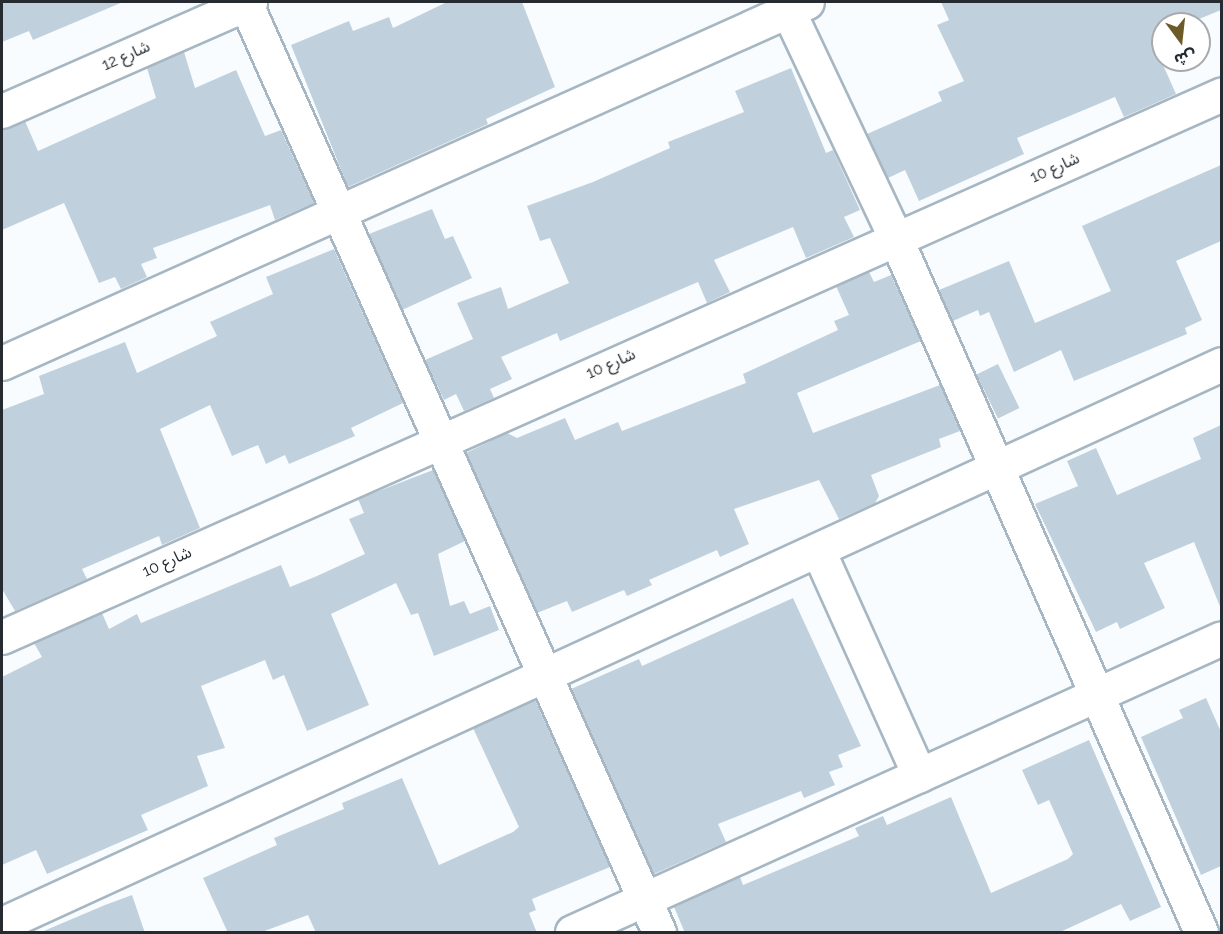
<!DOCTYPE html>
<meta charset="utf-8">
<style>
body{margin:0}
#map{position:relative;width:1223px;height:934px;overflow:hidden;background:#f8fcfe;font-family:Raleway,"Noto Sans Arabic",sans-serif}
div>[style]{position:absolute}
.building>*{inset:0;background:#c0d1dd;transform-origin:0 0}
.roads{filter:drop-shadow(2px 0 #a6b7c3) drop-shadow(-2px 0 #a6b7c3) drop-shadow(0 2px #a6b7c3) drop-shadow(0 -2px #a6b7c3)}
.minor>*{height:33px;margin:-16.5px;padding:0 16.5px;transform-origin:16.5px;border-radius:16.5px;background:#fff}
span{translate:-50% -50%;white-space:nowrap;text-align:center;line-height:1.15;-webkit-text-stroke:6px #fff;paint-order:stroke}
.street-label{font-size:16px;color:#252b30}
.frame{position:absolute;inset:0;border:3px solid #252b30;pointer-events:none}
.north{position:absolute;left:1151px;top:12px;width:60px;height:60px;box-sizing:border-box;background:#fff;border:2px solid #a8aaac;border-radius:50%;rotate:165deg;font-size:16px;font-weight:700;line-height:24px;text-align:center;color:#252b30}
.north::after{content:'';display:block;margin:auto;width:21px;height:27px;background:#6c5a28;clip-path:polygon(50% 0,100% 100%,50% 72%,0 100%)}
</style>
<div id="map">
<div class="building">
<i style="clip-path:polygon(2px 2px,123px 2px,33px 40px,29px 31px,2px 42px)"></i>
<i style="clip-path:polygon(447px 2px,522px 2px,555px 87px,486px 119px,488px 124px,348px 187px,291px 45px,349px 21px,353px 31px,389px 17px,393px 28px)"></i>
<i style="clip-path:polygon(941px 2px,1221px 2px,1221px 10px,1187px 24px,1163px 24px,1163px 34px,1151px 38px,1176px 94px,1124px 117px,1115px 97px,1017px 138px,1024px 154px,919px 201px,905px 170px,888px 178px,867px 134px,942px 101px,938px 92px,964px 81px,937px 25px,949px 20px)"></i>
<i style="clip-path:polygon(184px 52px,195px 88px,236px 70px,265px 136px,281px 130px,314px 203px,275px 220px,270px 205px,153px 248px,157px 258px,141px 264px,147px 277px,121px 289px,115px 277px,99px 283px,64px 203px,2px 230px,2px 130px,25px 121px,38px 151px,156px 98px,147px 68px)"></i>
<i style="clip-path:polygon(791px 68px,826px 153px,833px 150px,860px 210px,844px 217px,854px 237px,806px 258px,793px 227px,714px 260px,730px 292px,707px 303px,698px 282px,560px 341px,557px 333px,501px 357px,512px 379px,490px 389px,494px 398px,464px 411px,456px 394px,444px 400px,425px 360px,473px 339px,457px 303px,501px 287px,508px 309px,569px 283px,550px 238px,540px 241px,527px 206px,593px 182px,670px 148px,668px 142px,744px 112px,735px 91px)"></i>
<i style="clip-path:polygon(1221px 165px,1221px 241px,1176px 261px,1202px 320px,1185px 328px,1187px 334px,1074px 381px,1061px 350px,1014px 372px,989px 312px,980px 316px,978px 310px,953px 321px,939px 290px,1009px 261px,1035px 323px,1111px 291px,1082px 226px)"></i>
<i style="clip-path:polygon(432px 209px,445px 239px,453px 236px,472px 278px,402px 310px,369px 234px)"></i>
<i style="clip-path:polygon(334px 249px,403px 403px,351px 428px,355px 436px,289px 464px,285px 455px,266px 464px,258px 445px,232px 456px,210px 405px,160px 429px,200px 528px,162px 545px,159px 536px,82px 569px,87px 579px,15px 611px,2px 589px,2px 410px,44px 394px,39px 376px,125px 342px,137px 373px,217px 336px,210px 322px,273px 294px,266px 277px)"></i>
<i style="clip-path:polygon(869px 272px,874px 282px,891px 275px,921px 341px,797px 393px,813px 433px,940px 385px,960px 431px,939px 439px,941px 447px,871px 475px,879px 496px,875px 503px,839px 519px,819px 480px,734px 509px,749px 544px,720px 557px,717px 550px,649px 580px,652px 585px,627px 596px,624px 590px,572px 612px,567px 601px,537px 613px,466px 453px,507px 433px,517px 438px,565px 418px,575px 440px,618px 422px,622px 431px,746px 383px,743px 374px,838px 330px,834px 321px,849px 315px,836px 286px)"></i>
<i style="left:998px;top:364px;width:49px;height:24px;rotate:64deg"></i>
<i style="clip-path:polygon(1221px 425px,1221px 609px,1194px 542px,1144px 563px,1165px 608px,1120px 629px,1117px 622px,1096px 632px,1035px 504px,1078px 486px,1067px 461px,1096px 448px,1117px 495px,1201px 459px,1193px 438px)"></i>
<i style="clip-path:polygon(433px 470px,465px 541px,438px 554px,450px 606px,464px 601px,470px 614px,490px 606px,499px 630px,434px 656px,418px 613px,411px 615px,396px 583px,331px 614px,369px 705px,307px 731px,284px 675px,273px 680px,265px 660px,201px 686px,225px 748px,197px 756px,208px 786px,141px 815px,148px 830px,47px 874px,36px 850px,2px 865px,2px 677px,42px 657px,34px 643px,102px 613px,109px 629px,137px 614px,141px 623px,281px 565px,290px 587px,317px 576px,365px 554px,349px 519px,364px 513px,358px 499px)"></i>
<i style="clip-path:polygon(793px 598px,861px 746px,838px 755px,843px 767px,829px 772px,835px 785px,804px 798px,801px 791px,718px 824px,726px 842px,654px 874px,571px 689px,639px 659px,642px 666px)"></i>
<i style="clip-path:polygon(1206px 698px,1221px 732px,1221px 866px,1201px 875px,1141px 737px,1183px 718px,1179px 710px)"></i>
<i style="clip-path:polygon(535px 700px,610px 867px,532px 899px,536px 910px,529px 913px,537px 933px,316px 933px,308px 915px,259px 933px,228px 933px,203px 878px,277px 845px,274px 838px,344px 809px,342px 803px,402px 778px,439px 865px,513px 832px,519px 827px,473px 728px)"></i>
<i style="clip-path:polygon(1089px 740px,1161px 907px,1130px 921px,1121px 904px,1058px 933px,685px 933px,674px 907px,740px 877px,743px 885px,859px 836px,855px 828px,883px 816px,887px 825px,951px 797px,991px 893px,1068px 859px,1073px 854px,1049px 800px,1038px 805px,1022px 770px)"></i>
<i style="clip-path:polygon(132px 895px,145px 933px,39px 933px,105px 905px)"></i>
</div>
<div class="roads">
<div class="minor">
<i style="left:245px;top:2px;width:1018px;rotate:66deg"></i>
<i style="left:784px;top:2px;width:262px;rotate:64.7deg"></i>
<i style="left:896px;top:239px;width:757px;rotate:66.24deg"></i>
<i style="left:2px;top:111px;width:271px;rotate:-23.7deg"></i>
<i style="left:2px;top:363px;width:882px;rotate:-24.15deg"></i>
<i style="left:818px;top:550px;width:247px;rotate:65.8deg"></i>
<i style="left:2px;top:637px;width:1335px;rotate:-23.99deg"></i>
<i style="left:2px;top:924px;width:1342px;rotate:-24.66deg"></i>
<i style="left:572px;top:932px;width:713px;rotate:-24.34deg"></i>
</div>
</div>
<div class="street-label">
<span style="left:126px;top:56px;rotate:-24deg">شارع 12</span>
<span style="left:1055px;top:168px;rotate:-24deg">شارع 10</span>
<span style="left:611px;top:364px;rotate:-24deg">شارع 10</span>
<span style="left:167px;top:562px;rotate:-24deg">شارع 10</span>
</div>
<div class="frame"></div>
<div class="north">ش</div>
</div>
